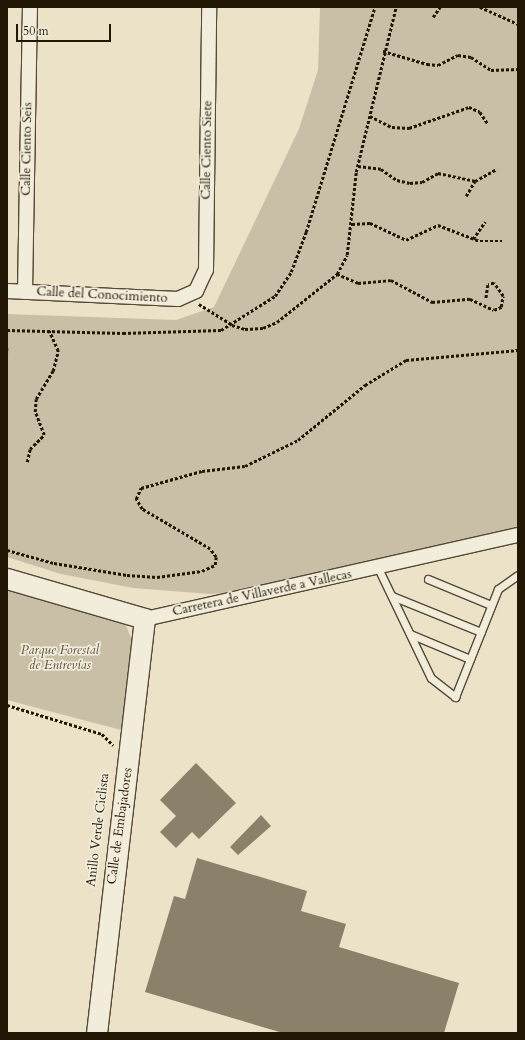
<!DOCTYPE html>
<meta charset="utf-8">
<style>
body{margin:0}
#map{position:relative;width:525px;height:1040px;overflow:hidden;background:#ebe2c8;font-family:Cardo,serif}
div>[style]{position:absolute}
.green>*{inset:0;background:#c9bfa7}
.building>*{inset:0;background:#8b806a}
.path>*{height:2.5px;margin-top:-1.25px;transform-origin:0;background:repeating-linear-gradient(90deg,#221605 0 3px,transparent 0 5px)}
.roads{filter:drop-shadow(1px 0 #544936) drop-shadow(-1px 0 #544936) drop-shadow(0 1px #544936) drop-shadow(0 -1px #544936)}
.service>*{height:7px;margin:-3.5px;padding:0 3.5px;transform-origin:3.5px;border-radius:3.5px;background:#f2ecdb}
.minor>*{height:14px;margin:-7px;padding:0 7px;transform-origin:7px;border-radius:7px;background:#f2ecdb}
.secondary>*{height:20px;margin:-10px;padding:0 10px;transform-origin:10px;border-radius:10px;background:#f2ecdb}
span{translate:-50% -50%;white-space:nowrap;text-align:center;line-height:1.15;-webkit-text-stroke:3.5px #f2ecdb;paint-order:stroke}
.street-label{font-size:13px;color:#221605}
.park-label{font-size:13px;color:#5c513e;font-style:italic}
.frame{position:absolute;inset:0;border:8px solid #221605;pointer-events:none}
.scale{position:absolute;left:16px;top:24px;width:95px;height:18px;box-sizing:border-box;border:2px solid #221605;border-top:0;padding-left:5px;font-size:12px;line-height:14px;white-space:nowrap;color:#221605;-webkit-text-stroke:3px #f2ecdb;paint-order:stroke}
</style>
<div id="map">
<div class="green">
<i style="clip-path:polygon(320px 7px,518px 7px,518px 530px,250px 591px,210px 594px,133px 588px,61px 574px,7px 557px,7px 314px,176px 320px,214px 307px,299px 129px,318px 70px)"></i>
<i style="clip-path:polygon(7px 590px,125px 623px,134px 645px,125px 731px,7px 700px)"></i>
</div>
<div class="building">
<i style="clip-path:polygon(196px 763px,236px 803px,199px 839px,192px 832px,176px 848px,160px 832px,176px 816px,160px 800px)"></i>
<i style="clip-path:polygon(261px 815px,271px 826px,238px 855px,230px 847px)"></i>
<i style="clip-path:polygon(197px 858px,307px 891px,301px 911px,346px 924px,339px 947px,459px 983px,444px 1033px,283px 1033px,145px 992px,174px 896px,185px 899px)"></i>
</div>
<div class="path">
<i style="left:480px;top:7px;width:42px;rotate:24.1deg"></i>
<i style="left:433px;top:17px;width:12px;rotate:-55deg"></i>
<i style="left:383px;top:51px;width:46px;rotate:16.5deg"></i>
<i style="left:427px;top:64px;width:11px;rotate:5deg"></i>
<i style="left:438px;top:65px;width:22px;rotate:-27deg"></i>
<i style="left:458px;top:55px;width:13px;rotate:9deg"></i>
<i style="left:471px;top:57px;width:24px;rotate:33deg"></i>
<i style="left:491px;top:70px;width:27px;rotate:-2deg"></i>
<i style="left:370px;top:116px;width:25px;rotate:27deg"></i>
<i style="left:392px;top:127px;width:17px;rotate:3deg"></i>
<i style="left:409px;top:128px;width:64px;rotate:-19.3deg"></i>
<i style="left:469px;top:107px;width:12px;rotate:24deg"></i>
<i style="left:480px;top:112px;width:14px;rotate:56deg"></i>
<i style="left:358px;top:166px;width:23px;rotate:7deg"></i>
<i style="left:381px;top:169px;width:19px;rotate:35deg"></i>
<i style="left:397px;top:180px;width:13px;rotate:13deg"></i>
<i style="left:410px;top:183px;width:12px;rotate:-5deg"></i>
<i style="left:422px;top:182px;width:18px;rotate:-29deg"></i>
<i style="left:438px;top:173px;width:38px;rotate:12deg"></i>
<i style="left:475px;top:181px;width:25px;rotate:-29deg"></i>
<i style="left:466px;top:196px;width:17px;rotate:-59deg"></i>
<i style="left:352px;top:224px;width:18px;rotate:-3deg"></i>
<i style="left:370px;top:223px;width:40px;rotate:25deg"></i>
<i style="left:406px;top:240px;width:35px;rotate:-25deg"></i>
<i style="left:438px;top:225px;width:45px;rotate:20.9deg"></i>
<i style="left:480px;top:241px;width:22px"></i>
<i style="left:473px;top:239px;width:21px;rotate:-55deg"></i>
<i style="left:337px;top:274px;width:23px;rotate:23deg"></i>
<i style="left:358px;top:283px;width:33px;rotate:-5deg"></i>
<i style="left:391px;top:280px;width:47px;rotate:28.2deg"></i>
<i style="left:432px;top:302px;width:38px;rotate:-5deg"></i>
<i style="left:470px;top:299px;width:26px;rotate:25deg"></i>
<i style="left:494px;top:310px;width:8px;rotate:-23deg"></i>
<i style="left:501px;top:307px;width:11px;rotate:-80deg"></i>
<i style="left:503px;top:296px;width:16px;rotate:-125deg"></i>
<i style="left:494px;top:283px;width:6px;rotate:162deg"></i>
<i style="left:488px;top:285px;width:14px;rotate:98deg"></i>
<i style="left:199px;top:304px;width:39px;rotate:32deg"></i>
<i style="left:232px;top:325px;width:14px;rotate:17deg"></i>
<i style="left:245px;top:329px;width:18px;rotate:-3deg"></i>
<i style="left:263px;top:328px;width:15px;rotate:-23deg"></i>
<i style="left:277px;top:322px;width:77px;rotate:-38.7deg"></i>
<i style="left:337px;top:274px;width:21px;rotate:-62deg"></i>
<i style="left:347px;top:255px;width:83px;rotate:-83.8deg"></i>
<i style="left:356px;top:172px;width:170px;rotate:-76.4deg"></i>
<i style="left:7px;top:330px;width:116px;rotate:1.5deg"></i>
<i style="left:123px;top:333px;width:98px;rotate:-1.8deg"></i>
<i style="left:221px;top:330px;width:64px;rotate:-32.2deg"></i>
<i style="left:275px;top:296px;width:29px;rotate:-56deg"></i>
<i style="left:291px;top:272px;width:43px;rotate:-69.4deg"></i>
<i style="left:306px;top:232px;width:235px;rotate:-73deg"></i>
<i style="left:7px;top:348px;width:5px;rotate:90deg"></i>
<i style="left:27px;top:462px;width:13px;rotate:-77deg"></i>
<i style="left:30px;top:449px;width:20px;rotate:-45deg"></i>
<i style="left:44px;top:435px;width:25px;rotate:-111deg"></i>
<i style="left:35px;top:412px;width:13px;rotate:-86deg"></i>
<i style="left:36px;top:399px;width:33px;rotate:-59deg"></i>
<i style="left:53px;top:371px;width:21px;rotate:-76deg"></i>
<i style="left:58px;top:351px;width:22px;rotate:-114deg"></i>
<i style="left:7px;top:550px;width:49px;rotate:15.5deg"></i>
<i style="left:54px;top:563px;width:74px;rotate:9.3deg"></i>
<i style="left:127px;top:575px;width:30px;rotate:4deg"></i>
<i style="left:157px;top:577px;width:45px;rotate:-7.6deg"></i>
<i style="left:202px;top:571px;width:14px;rotate:-25deg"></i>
<i style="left:215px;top:565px;width:8px;rotate:-83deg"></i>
<i style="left:216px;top:557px;width:10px;rotate:-127deg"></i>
<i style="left:210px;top:549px;width:79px;rotate:-149.5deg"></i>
<i style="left:142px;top:509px;width:12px;rotate:-121deg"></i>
<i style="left:136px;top:499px;width:12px;rotate:-66deg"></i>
<i style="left:141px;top:488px;width:63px;rotate:-15.6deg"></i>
<i style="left:202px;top:471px;width:43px;rotate:-6.6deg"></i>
<i style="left:245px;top:466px;width:59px;rotate:-26.1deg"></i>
<i style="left:298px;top:440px;width:87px;rotate:-39.4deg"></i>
<i style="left:365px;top:385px;width:48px;rotate:-31.4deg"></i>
<i style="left:406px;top:360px;width:112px;rotate:-5.1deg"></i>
<i style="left:7px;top:705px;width:99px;rotate:17deg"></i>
<i style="left:102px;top:734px;width:16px;rotate:45deg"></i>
</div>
<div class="roads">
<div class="service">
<i style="left:378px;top:568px;width:122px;rotate:64.3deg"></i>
<i style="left:431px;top:678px;width:31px;rotate:38deg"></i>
<i style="left:455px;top:697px;width:116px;rotate:-68.3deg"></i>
<i style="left:498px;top:589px;width:24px;rotate:-35deg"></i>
<i style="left:428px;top:579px;width:68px;rotate:22.4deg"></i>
<i style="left:392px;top:596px;width:96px;rotate:22deg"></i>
<i style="left:410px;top:634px;width:65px;rotate:22.6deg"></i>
</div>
<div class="minor">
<i style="left:7px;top:291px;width:171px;rotate:2.7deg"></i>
<i style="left:178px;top:299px;width:20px;rotate:-24deg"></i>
<i style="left:196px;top:291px;width:23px;rotate:-65deg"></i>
<i style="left:206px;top:270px;width:263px;rotate:-89.3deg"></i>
<i style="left:25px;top:292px;width:285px;rotate:-89deg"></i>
<i style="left:145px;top:619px;width:382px;rotate:-12.7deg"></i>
</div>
<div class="secondary">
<i style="left:7px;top:579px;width:144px;rotate:16.2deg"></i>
<i style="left:145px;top:619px;width:417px;rotate:96.6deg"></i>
</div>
</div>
<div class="street-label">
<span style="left:27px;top:149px;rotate:-89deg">Calle Ciento Seis</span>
<span style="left:207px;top:150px;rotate:-89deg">Calle Ciento Siete</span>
<span style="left:102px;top:295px;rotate:3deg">Calle del Conocimiento</span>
<span style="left:262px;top:593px;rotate:-12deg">Carretera de Villaverde a Vallecas</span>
<span style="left:120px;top:826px;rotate:-82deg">Calle de Embajadores</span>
<span style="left:98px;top:830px;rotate:-83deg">Anillo Verde Ciclista</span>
</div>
<div class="park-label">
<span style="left:60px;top:658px">Parque Forestal<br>de Entrevías</span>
</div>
<div class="frame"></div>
<div class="scale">50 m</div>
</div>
